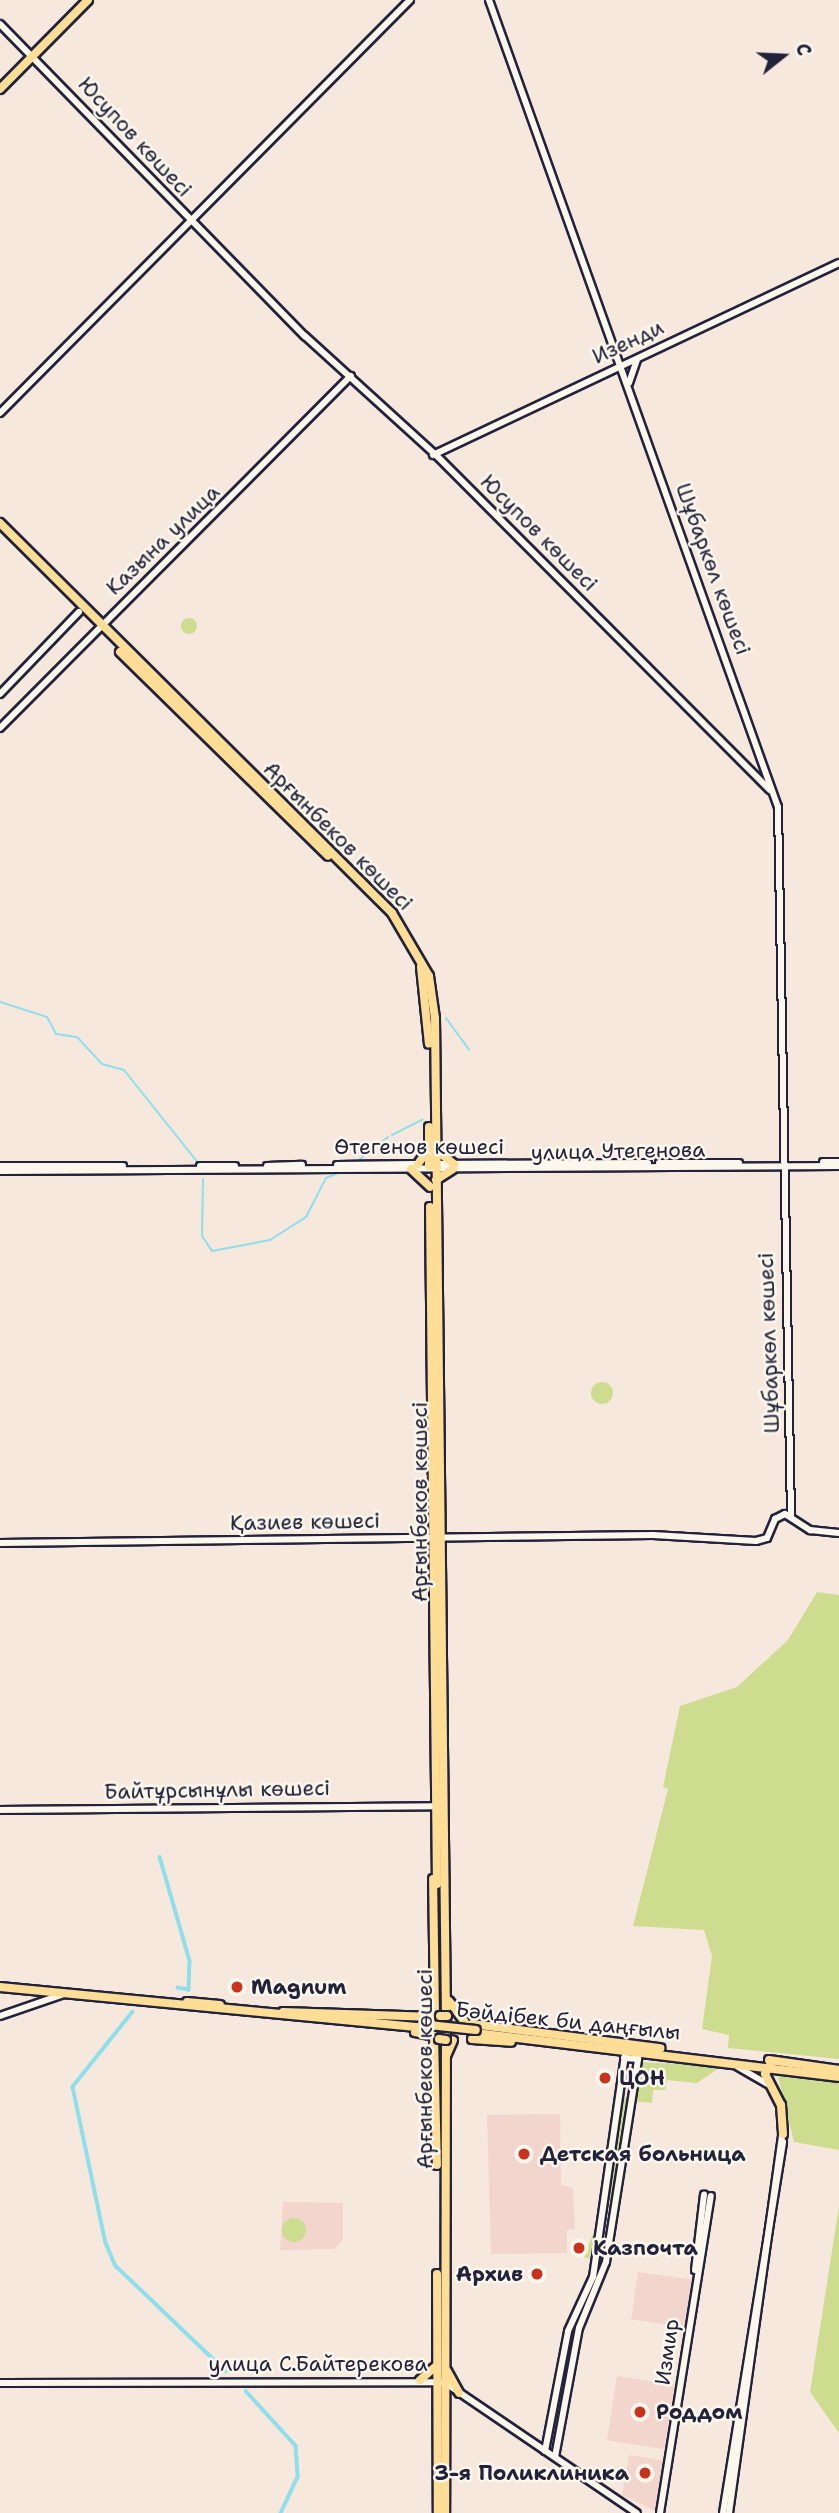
<!DOCTYPE html>
<meta charset="utf-8">
<style>
body{margin:0}
#map{position:relative;width:839px;height:2513px;overflow:hidden;background:#f7e8de;font-family:"Shantell Sans",sans-serif}
div>[style]{position:absolute}
.built>*{inset:0;background:#f2d5cd;transform-origin:0 0}
.green>*{inset:0;background:#cddc8f;transform-origin:0 0}
.round{border-radius:50%}
.stream>*{height:2px;margin:-1px;padding:0 1px;transform-origin:1px;border-radius:1px;background:#8fdfeb}
.canal>*{height:3.5px;margin:-1.75px;padding:0 1.75px;transform-origin:1.75px;border-radius:1.75px;background:#8fdfeb}
.roads{filter:drop-shadow(2px 0 #22223b) drop-shadow(-2px 0 #22223b) drop-shadow(0 2px #22223b) drop-shadow(0 -2px #22223b)}
.secondary>*{height:6px;margin:-3px;padding:0 3px;transform-origin:3px;border-radius:3px;background:#fbf7ec}
.primary>*{height:8px;margin:-4px;padding:0 4px;transform-origin:4px;border-radius:4px;background:#fedd96}
.bridges{filter:drop-shadow(2px 0 #22223b) drop-shadow(-2px 0 #22223b) drop-shadow(0 2px #22223b) drop-shadow(0 -2px #22223b)}
.primary-bridge>*{height:8px;margin:-4px;padding:0 4px;transform-origin:4px;border-radius:4px;background:#fedd96}
.dots>*{width:19px;height:19px;translate:-50% -50%;box-sizing:border-box;border:4px solid #fbf7ec;border-radius:50%}
span{translate:-50% -50%;white-space:nowrap;text-align:center;line-height:1.15;-webkit-text-stroke:5px #fbf7ec;paint-order:stroke}
.street-label{font-size:21px;color:#22223b}
.poi-label{font-size:21px;color:#22223b;font-weight:700}
.left{translate:0 -50%;text-align:left}
.right{translate:-100% -50%;text-align:right}
.north{position:absolute;left:748px;top:21px;width:70px;height:70px;-webkit-text-stroke:5px #fbf7ec;paint-order:stroke;rotate:72deg;font-size:19px;font-weight:700;line-height:28px;text-align:center;color:#22223b}
.north::after{content:'';display:block;margin:auto;width:24px;height:32px;background:#22223b;clip-path:polygon(50% 0,100% 100%,50% 72%,0 100%)}
</style>
<div id="map">
<div class="built">
<i style="clip-path:polygon(560px 2114px,561px 2185px,573px 2188px,575px 2229px,567px 2230px,567px 2253px,491px 2254px,487px 2115px)"></i>
<i style="clip-path:polygon(283px 2202px,343px 2203px,343px 2240px,334px 2249px,280px 2250px)"></i>
<i style="left:638px;top:2272px;width:57px;height:48px;rotate:8deg"></i>
<i style="left:617px;top:2376px;width:58px;height:65px;rotate:9deg"></i>
<i style="clip-path:polygon(629px 2455px,667px 2461px,659px 2513px,622px 2495px)"></i>
</div>
<div class="green">
<i class="round" style="left:181px;top:618px;width:16px;height:16px"></i>
<i class="round" style="left:591px;top:1382px;width:22px;height:22px"></i>
<i style="clip-path:polygon(817px 1592px,839px 1595px,839px 2059px,728px 2048px,729px 2035px,702px 2029px,712px 1956px,704px 1930px,633px 1926px,668px 1789px,663px 1787px,680px 1706px,737px 1687px,788px 1640px)"></i>
<i style="clip-path:polygon(639px 2062px,704px 2065px,719px 2068px,697px 2083px,667px 2080px,665px 2090px,653px 2090px,652px 2103px,633px 2101px)"></i>
<i style="clip-path:polygon(776px 2069px,839px 2078px,839px 2150px,794px 2142px)"></i>
<i style="clip-path:polygon(622px 2096px,627px 2097px,611px 2200px,607px 2199px)"></i>
<i style="left:606px;top:2202px;width:5px;height:59px;rotate:22deg"></i>
<i style="clip-path:polygon(839px 2206px,839px 2433px,810px 2392px)"></i>
<i class="round" style="left:282px;top:2218px;width:24px;height:24px"></i>
<i style="clip-path:polygon(596px 2263px,602px 2264px,600px 2278px,575px 2327px,569px 2361px,563px 2361px,569px 2325px)"></i>
<i style="clip-path:polygon(566px 2365px,556px 2451px,553px 2452px,549px 2447px)"></i>
</div>
<div class="stream">
<i style="left:0;top:1002px;width:49px;rotate:17.7deg"></i>
<i style="left:47px;top:1017px;width:19px;rotate:62deg"></i>
<i style="left:56px;top:1034px;width:21px;rotate:8deg"></i>
<i style="left:77px;top:1037px;width:37px;rotate:47deg"></i>
<i style="left:102px;top:1064px;width:23px;rotate:15deg"></i>
<i style="left:124px;top:1070px;width:120px;rotate:51.4deg"></i>
<i style="left:446px;top:1018px;width:39px;rotate:54deg"></i>
<i style="left:392px;top:1135px;width:34px;rotate:-27deg"></i>
<i style="left:355px;top:1163px;width:42px;rotate:-38.2deg"></i>
<i style="left:203px;top:1179px;width:57px;rotate:91deg"></i>
<i style="left:202px;top:1236px;width:18px;rotate:56deg"></i>
<i style="left:212px;top:1251px;width:59px;rotate:-10.7deg"></i>
<i style="left:270px;top:1240px;width:43px;rotate:-32.6deg"></i>
<i style="left:306px;top:1217px;width:44px;rotate:-62.9deg"></i>
<i style="left:326px;top:1178px;width:16px;rotate:-22deg"></i>
</div>
<div class="canal">
<i style="left:160px;top:1857px;width:108px;rotate:73.9deg"></i>
<i style="left:190px;top:1961px;width:29px;rotate:92deg"></i>
<i style="left:189px;top:1990px;width:11px;rotate:-170deg"></i>
<i style="left:133px;top:2012px;width:96px;rotate:128.7deg"></i>
<i style="left:73px;top:2087px;width:159px;rotate:78.1deg"></i>
<i style="left:106px;top:2243px;width:25px;rotate:67deg"></i>
<i style="left:116px;top:2266px;width:152px;rotate:43.7deg"></i>
<i style="left:246px;top:2391px;width:74px;rotate:47.7deg"></i>
<i style="left:296px;top:2446px;width:31px;rotate:86deg"></i>
<i style="left:298px;top:2477px;width:40px;rotate:115deg"></i>
</div>
<div class="roads">
<div class="secondary">
<i style="left:489px;top:0;width:857px;rotate:70.3deg"></i>
<i style="left:778px;top:807px;width:708px;rotate:88.95deg"></i>
<i style="left:0;top:24px;width:436px;rotate:45.7deg"></i>
<i style="left:305px;top:336px;width:177px;rotate:42.3deg"></i>
<i style="left:436px;top:455px;width:473px;rotate:45.1deg"></i>
<i style="left:629px;top:383px;width:24px;rotate:-71deg"></i>
<i style="left:0;top:413px;width:582px;rotate:-45.21deg"></i>
<i style="left:433px;top:455px;width:449px;rotate:-25.3deg"></i>
<i style="left:0;top:694px;width:114px;rotate:-46.1deg"></i>
<i style="left:0;top:728px;width:497px;rotate:-45.1deg"></i>
<i style="left:823px;top:1162px;width:16px"></i>
<i style="left:659px;top:1163px;width:80px"></i>
<i style="left:435px;top:1164px;width:213px;rotate:-0.3deg"></i>
<i style="left:337px;top:1165px;width:77px;rotate:-0.7deg"></i>
<i style="left:0;top:1166px;width:123px"></i>
<i style="left:200px;top:1166px;width:35px"></i>
<i style="left:267px;top:1166px;width:35px;rotate:-2deg"></i>
<i style="left:0;top:1171px;width:839px;rotate:-0.34deg"></i>
<i style="left:0;top:1543px;width:653px;rotate:-0.7deg"></i>
<i style="left:653px;top:1535px;width:103px;rotate:3.3deg"></i>
<i style="left:756px;top:1541px;width:11px;rotate:-15deg"></i>
<i style="left:767px;top:1538px;width:21px;rotate:-67deg"></i>
<i style="left:775px;top:1519px;width:11px;rotate:-27deg"></i>
<i style="left:785px;top:1514px;width:30px;rotate:33deg"></i>
<i style="left:810px;top:1530px;width:29px;rotate:6deg"></i>
<i style="left:0;top:1810px;width:435px;rotate:-0.5deg"></i>
<i style="left:0;top:2016px;width:65px;rotate:-19deg"></i>
<i style="left:738px;top:2067px;width:34px;rotate:30deg"></i>
<i style="left:695px;top:2270px;width:76px;rotate:-83.2deg"></i>
<i style="left:0;top:2383px;width:444px;rotate:-0.1deg"></i>
<i style="left:444px;top:2382px;width:233px;rotate:34.2deg"></i>
<i style="left:545px;top:2451px;width:122px;rotate:-79.1deg"></i>
<i style="left:568px;top:2331px;width:60px;rotate:-65.2deg"></i>
<i style="left:593px;top:2277px;width:225px;rotate:-81.8deg"></i>
<i style="left:555px;top:2457px;width:131px;rotate:-79.5deg"></i>
<i style="left:579px;top:2328px;width:71px;rotate:-67.8deg"></i>
<i style="left:606px;top:2262px;width:206px;rotate:-81deg"></i>
<i style="left:638px;top:2059px;width:14px;rotate:-176deg"></i>
<i style="left:660px;top:2513px;width:321px;rotate:-80.9deg"></i>
<i style="left:723px;top:2513px;width:376px;rotate:-80.8deg"></i>
<i style="left:729px;top:2513px;width:387px;rotate:-82deg"></i>
</div>
<div class="primary">
<i style="left:0;top:89px;width:125px;rotate:-45.3deg"></i>
<i style="left:0;top:523px;width:553px;rotate:44.85deg"></i>
<i style="left:392px;top:913px;width:73px;rotate:59.6deg"></i>
<i style="left:429px;top:976px;width:42px;rotate:81.9deg"></i>
<i style="left:435px;top:1018px;width:998px;rotate:89.37deg"></i>
<i style="left:446px;top:2016px;width:497px;rotate:90.1deg"></i>
<i style="left:120px;top:652px;width:291px;rotate:44.4deg"></i>
<i style="left:421px;top:967px;width:77px;rotate:84.1deg"></i>
<i style="left:429px;top:1127px;width:39px;rotate:90deg"></i>
<i style="left:436px;top:1150px;width:23px;rotate:38deg"></i>
<i style="left:418px;top:1164px;width:16px;rotate:-55deg"></i>
<i style="left:411px;top:1169px;width:26px;rotate:43deg"></i>
<i style="left:436px;top:1180px;width:20px;rotate:-33deg"></i>
<i style="left:430px;top:1207px;width:677px;rotate:89.41deg"></i>
<i style="left:0;top:1987px;width:431px;rotate:5.5deg"></i>
<i style="left:449px;top:2001px;width:26px;rotate:53deg"></i>
<i style="left:187px;top:2002px;width:33px;rotate:5deg"></i>
<i style="left:283px;top:2012px;width:152px;rotate:1.9deg"></i>
<i style="left:435px;top:2017px;width:138px;rotate:-90.8deg"></i>
<i style="left:472px;top:2024px;width:190px;rotate:7.3deg"></i>
<i style="left:415px;top:2032px;width:19px;rotate:12deg"></i>
<i style="left:434px;top:2036px;width:129px;rotate:88.7deg"></i>
<i style="left:476px;top:2033px;width:366px;rotate:6.9deg"></i>
<i style="left:472px;top:2039px;width:39px;rotate:4deg"></i>
<i style="left:446px;top:2056px;width:17px;rotate:-66deg"></i>
<i style="left:769px;top:2060px;width:71px;rotate:8.1deg"></i>
<i style="left:770px;top:2065px;width:10px;rotate:119deg"></i>
<i style="left:765px;top:2074px;width:35px;rotate:63deg"></i>
<i style="left:781px;top:2105px;width:29px;rotate:86deg"></i>
<i style="left:437px;top:2274px;width:239px;rotate:89.8deg"></i>
<i style="left:447px;top:2371px;width:25px;rotate:61deg"></i>
<i style="left:420px;top:2380px;width:23px;rotate:-41deg"></i>
</div>
</div>
<div class="bridges">
<div class="primary-bridge">
<i style="left:440px;top:2016px;width:7px"></i>
<i style="left:429px;top:2025px;width:47px;rotate:6.1deg"></i>
<i style="left:439px;top:2039px;width:7px;rotate:8deg"></i>
</div>
</div>
<div class="dots">
<i style="left:237px;top:1987px;background:#c8321e"></i>
<i style="left:605px;top:2078px;background:#c8321e"></i>
<i style="left:524px;top:2154px;background:#c8321e"></i>
<i style="left:579px;top:2248px;background:#c8321e"></i>
<i style="left:537px;top:2274px;background:#c8321e"></i>
<i style="left:640px;top:2412px;background:#c8321e"></i>
<i style="left:645px;top:2473px;background:#c8321e"></i>
</div>
<div class="street-label">
<span style="left:135px;top:137px;rotate:47deg">Юсупов көшесі</span>
<span style="left:628px;top:342px;rotate:-25deg">Изенди</span>
<span style="left:539px;top:533px;rotate:45deg">Юсупов көшесі</span>
<span style="left:163px;top:540px;rotate:-44deg">Казына улица</span>
<span style="left:713px;top:569px;rotate:70deg">Шұбаркөл көшесі</span>
<span style="left:338px;top:836px;rotate:45deg">Арғынбеков көшесі</span>
<span style="left:419px;top:1147px">Өтегенов көшесі</span>
<span style="left:618px;top:1151px;rotate:-1deg">улица Утегенова</span>
<span style="left:769px;top:1343px;rotate:-92deg">Шұбаркөл көшесі</span>
<span style="left:420px;top:1502px;rotate:-90deg">Арғынбеков көшесі</span>
<span style="left:305px;top:1522px;rotate:-1deg">Қазиев көшесі</span>
<span style="left:217px;top:1790px;rotate:-1deg">Байтұрсынұлы көшесі</span>
<span style="left:568px;top:2021px;rotate:6deg">Бәйдібек би даңғылы</span>
<span style="left:425px;top:2069px;rotate:-90deg">Арғынбеков көшесі</span>
<span style="left:667px;top:2352px;rotate:-82deg">Измир</span>
<span style="left:318px;top:2364px">улица С.Байтерекова</span>
</div>
<div class="poi-label">
<span class="left" style="left:251px;top:1987px">Magnum</span>
<span class="left" style="left:619px;top:2078px">ЦОН</span>
<span class="left" style="left:540px;top:2154px">Детская больница</span>
<span class="left" style="left:593px;top:2248px">Казпочта</span>
<span class="right" style="left:523px;top:2274px">Архив</span>
<span class="left" style="left:656px;top:2412px">Роддом</span>
<span class="right" style="left:629px;top:2473px">3-я Поликлиника</span>
</div>
<div class="north">С</div>
</div>
